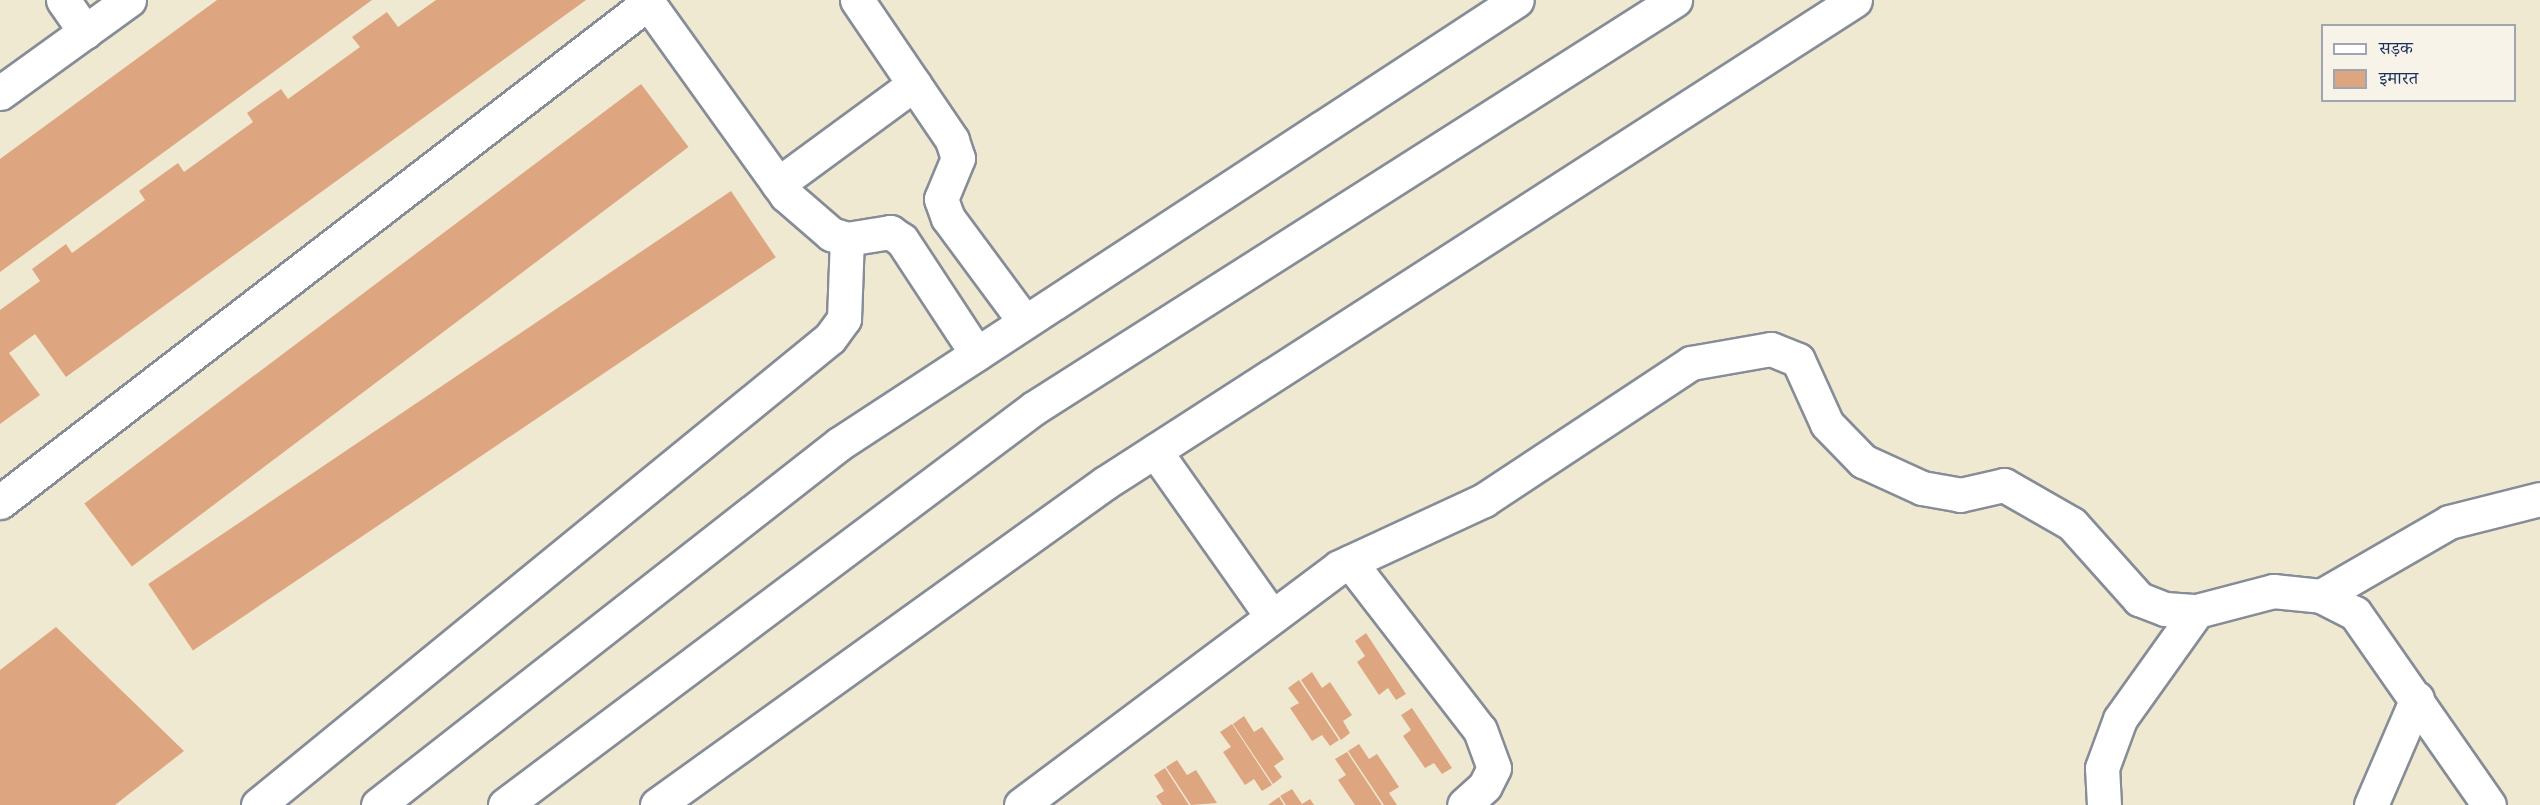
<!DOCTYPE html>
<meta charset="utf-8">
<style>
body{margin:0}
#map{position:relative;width:2540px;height:805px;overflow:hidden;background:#f0e9d1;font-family:"Gentium Book Plus","Noto Serif Devanagari",serif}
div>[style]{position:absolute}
.building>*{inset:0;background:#dda680;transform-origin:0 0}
.roads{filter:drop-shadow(2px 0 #868c98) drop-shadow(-2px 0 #868c98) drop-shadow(0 2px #868c98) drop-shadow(0 -2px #868c98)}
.minor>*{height:33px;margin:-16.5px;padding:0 16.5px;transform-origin:16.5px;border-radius:16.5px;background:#fff}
span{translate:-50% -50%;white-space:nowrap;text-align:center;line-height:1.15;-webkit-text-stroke:4.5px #f7f3e8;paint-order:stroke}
.legend{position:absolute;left:2321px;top:24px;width:195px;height:78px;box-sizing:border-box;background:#f7f3e8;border:2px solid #9fa5b1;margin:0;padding:8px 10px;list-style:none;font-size:18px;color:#1b2f5e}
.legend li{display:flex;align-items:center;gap:12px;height:30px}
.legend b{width:30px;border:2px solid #9fa5b1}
</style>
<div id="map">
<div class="building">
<i style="clip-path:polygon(217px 0,372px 0,0 272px,0 159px)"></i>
<i style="clip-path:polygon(436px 0,586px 0,66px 377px,35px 334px,9px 353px,40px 395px,0 424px,0 310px,40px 281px,32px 269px,66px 244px,72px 253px,145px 200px,139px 191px,178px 163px,184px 172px,253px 122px,247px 113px,281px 89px,288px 99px,360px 47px,352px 37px,387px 12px,398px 27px)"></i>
<i style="left:641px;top:84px;width:79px;height:697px;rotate:53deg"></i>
<i style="left:731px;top:191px;width:80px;height:703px;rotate:56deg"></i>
<i style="clip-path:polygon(56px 627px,184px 751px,115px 805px,0 805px,0 670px)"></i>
<i style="clip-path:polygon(1366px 633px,1406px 694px,1396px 700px,1388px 688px,1379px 695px,1357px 662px,1365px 656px,1355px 641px)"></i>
<i style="clip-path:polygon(1312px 672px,1322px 688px,1330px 682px,1352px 715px,1343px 721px,1350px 733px,1341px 740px,1301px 680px)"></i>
<i style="clip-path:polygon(1299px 680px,1339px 740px,1330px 746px,1322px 735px,1312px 741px,1290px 708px,1299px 703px,1288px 688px)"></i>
<i style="clip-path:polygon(1412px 708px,1452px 768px,1442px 774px,1434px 763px,1425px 768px,1403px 736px,1411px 730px,1401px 715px)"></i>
<i style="clip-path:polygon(1244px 716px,1254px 732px,1262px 727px,1284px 759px,1274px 766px,1282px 777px,1273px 784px,1233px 724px)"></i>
<i style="clip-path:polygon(1232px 724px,1272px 785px,1262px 791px,1254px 779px,1245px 785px,1223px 752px,1231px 747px,1220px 732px)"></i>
<i style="clip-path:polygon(1359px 744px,1369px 759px,1377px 754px,1399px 787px,1389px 793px,1397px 805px,1384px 805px,1348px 751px)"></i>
<i style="clip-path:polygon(1347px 752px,1382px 805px,1355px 805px,1338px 780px,1346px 775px,1335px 759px)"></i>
<i style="clip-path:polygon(1177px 760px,1187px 775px,1196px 770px,1217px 803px,1191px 805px,1166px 767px)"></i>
<i style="clip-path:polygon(1165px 768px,1189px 805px,1162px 805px,1156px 796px,1164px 791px,1154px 775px)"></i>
<i style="clip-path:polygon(1292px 789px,1302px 804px,1310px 799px,1314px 805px,1286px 805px,1280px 796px)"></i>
<i style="clip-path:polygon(1279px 797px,1284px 805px,1268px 805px)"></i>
</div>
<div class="roads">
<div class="minor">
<i style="left:63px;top:0;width:39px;rotate:55deg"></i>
<i style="left:646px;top:0;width:240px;rotate:54.3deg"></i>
<i style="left:786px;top:195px;width:60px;rotate:40.9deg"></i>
<i style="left:831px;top:234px;width:17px;rotate:17deg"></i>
<i style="left:847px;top:239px;width:44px;rotate:-9.2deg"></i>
<i style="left:890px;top:232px;width:14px;rotate:34deg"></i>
<i style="left:902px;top:240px;width:136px;rotate:56.7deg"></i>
<i style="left:857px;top:0;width:169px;rotate:55.8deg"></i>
<i style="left:952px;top:140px;width:19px;rotate:72deg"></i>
<i style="left:958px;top:158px;width:44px;rotate:112.5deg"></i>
<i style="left:941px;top:199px;width:20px;rotate:70deg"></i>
<i style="left:948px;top:218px;width:129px;rotate:53.5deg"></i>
<i style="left:0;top:93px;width:159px;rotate:-35.8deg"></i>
<i style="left:778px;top:184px;width:169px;rotate:-36.3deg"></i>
<i style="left:1155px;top:451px;width:203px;rotate:54.8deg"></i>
<i style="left:0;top:502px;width:818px;rotate:-37.6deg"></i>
<i style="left:1350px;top:562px;width:212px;rotate:52.3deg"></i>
<i style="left:1480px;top:730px;width:40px;rotate:69.8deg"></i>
<i style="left:1494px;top:768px;width:20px;rotate:117deg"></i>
<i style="left:1485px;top:786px;width:28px;rotate:138deg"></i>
<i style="left:2321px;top:596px;width:148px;rotate:-30deg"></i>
<i style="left:2449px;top:522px;width:94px;rotate:-14.2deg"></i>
<i style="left:258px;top:805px;width:738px;rotate:-39.23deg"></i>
<i style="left:830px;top:338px;width:24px;rotate:-54deg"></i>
<i style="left:844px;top:319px;width:80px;rotate:-87.9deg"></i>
<i style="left:378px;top:805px;width:586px;rotate:-38.06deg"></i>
<i style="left:839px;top:444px;width:810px;rotate:-33.22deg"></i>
<i style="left:505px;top:805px;width:661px;rotate:-36.89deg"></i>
<i style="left:1034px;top:408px;width:760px;rotate:-32.48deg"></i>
<i style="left:657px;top:805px;width:552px;rotate:-35.71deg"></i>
<i style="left:1105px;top:483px;width:892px;rotate:-32.78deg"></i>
<i style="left:1021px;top:805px;width:397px;rotate:-36.8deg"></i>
<i style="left:1339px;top:567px;width:160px;rotate:-24.8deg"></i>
<i style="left:1484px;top:500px;width:248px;rotate:-33.5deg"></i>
<i style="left:1691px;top:363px;width:81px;rotate:-9.9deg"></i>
<i style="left:1771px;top:349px;width:29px;rotate:22deg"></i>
<i style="left:1798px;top:360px;width:70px;rotate:65.6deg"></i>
<i style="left:1827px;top:424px;width:52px;rotate:45.8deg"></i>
<i style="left:1863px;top:461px;width:65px;rotate:24.6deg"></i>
<i style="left:1922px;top:488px;width:39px;rotate:10deg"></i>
<i style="left:1960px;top:495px;width:45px;rotate:-12.8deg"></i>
<i style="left:2004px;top:485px;width:78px;rotate:29.8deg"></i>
<i style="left:2072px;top:524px;width:101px;rotate:48.2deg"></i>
<i style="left:2139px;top:599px;width:28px;rotate:21deg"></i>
<i style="left:2165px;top:609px;width:32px;rotate:4deg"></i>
<i style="left:2197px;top:611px;width:79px;rotate:-14.7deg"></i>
<i style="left:2273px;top:591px;width:48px;rotate:5.9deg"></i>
<i style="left:2321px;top:596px;width:38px;rotate:27deg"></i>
<i style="left:2355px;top:613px;width:234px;rotate:55.1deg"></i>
<i style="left:2104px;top:805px;width:37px;rotate:-93deg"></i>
<i style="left:2102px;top:768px;width:52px;rotate:-69.8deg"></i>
<i style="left:2120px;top:719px;width:133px;rotate:-54.5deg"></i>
<i style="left:2371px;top:805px;width:116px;rotate:-66.7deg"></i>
</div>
</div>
<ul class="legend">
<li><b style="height:8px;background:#fff"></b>सड़क</li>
<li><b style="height:16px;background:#dda680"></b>इमारत</li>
</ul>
</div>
